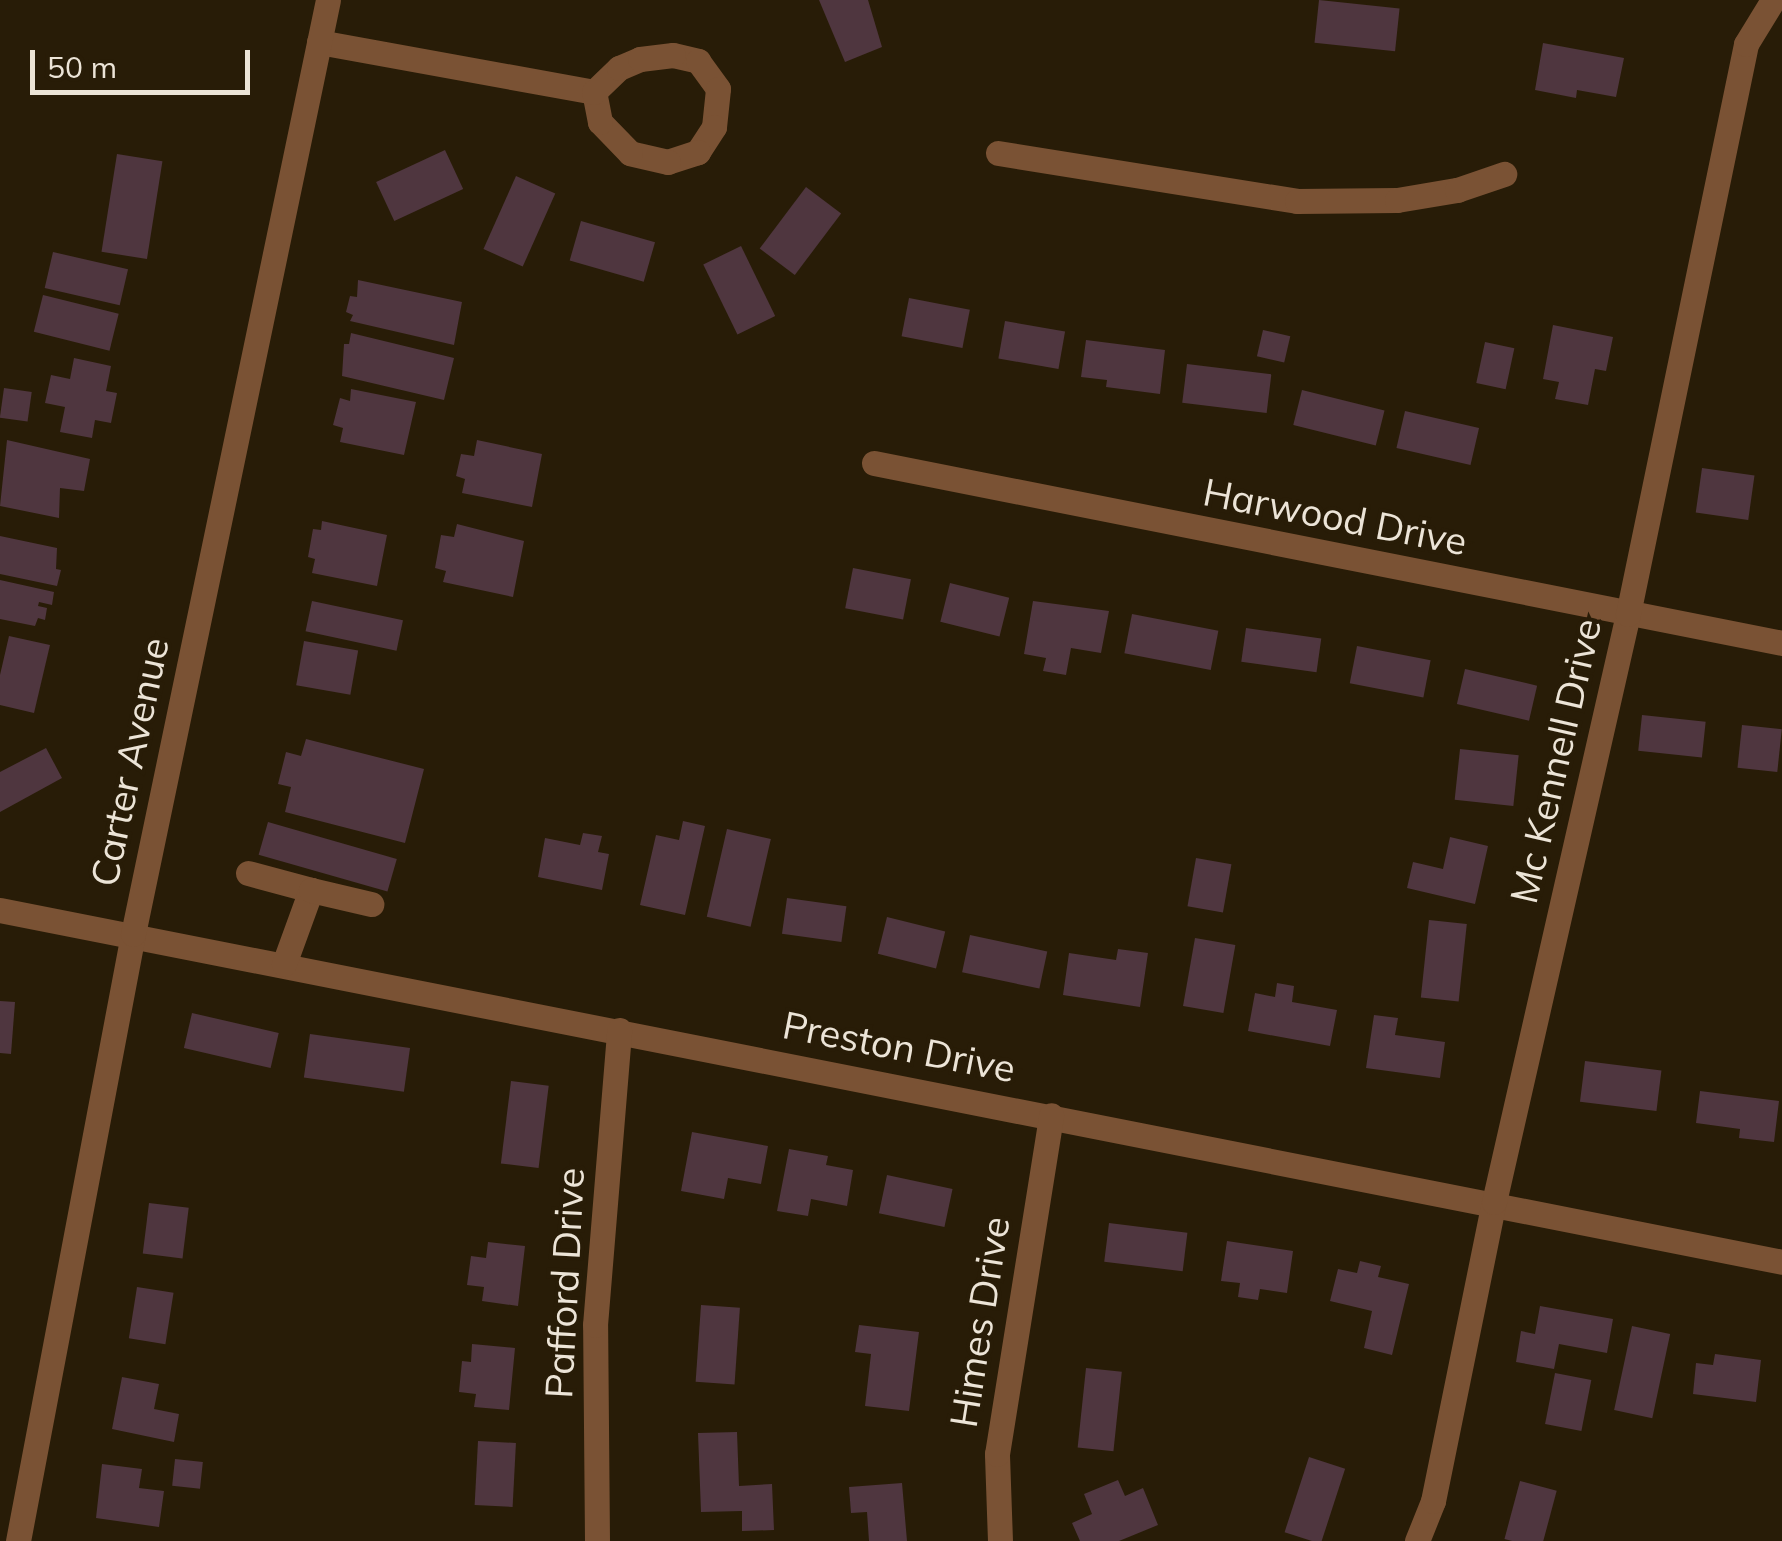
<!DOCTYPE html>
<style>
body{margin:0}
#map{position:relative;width:1782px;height:1541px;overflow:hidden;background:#281c07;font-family:Mulish,sans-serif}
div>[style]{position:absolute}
.building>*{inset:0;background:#4f363f;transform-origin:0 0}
.minor>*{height:25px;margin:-12.5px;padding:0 12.5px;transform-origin:12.5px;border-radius:12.5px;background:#7a5234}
span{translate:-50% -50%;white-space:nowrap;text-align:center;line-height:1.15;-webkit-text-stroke:8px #281c07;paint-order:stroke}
.street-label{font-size:38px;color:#ece4d7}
.scale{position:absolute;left:30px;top:50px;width:220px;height:45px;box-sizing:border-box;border:5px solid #ece4d7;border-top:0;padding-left:12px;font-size:30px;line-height:35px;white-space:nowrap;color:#ece4d7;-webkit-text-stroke:8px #281c07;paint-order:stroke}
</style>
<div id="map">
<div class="building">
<i style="clip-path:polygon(819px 0,868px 0,882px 47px,845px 62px)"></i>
<i style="left:1319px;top:0;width:81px;height:43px;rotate:6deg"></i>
<i style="clip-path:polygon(1543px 43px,1624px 58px,1616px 97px,1577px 90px,1576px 98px,1535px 90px)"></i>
<i style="left:445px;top:150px;width:43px;height:76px;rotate:65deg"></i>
<i style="left:117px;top:154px;width:46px;height:99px;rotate:9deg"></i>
<i style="left:516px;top:176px;width:43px;height:80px;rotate:24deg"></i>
<i style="left:806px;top:187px;width:44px;height:77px;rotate:37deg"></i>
<i style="left:581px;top:221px;width:77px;height:41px;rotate:16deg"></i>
<i style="left:741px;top:246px;width:78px;height:42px;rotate:64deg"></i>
<i style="left:53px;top:252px;width:77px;height:37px;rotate:13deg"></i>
<i style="clip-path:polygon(358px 280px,462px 302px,454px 345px,350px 321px,353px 315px,346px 312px,350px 296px,357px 297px)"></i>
<i style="left:43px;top:295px;width:78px;height:38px;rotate:14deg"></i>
<i style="left:909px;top:298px;width:62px;height:39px;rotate:11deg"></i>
<i style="left:1005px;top:321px;width:61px;height:38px;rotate:10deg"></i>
<i style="clip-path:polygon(1553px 325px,1613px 337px,1606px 371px,1595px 369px,1588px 405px,1555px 399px,1559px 382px,1543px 379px)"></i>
<i style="left:1263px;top:330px;width:28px;height:27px;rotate:13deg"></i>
<i style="clip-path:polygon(351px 333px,454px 358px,444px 400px,342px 376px,344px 344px,349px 344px)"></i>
<i style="clip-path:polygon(1086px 340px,1165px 350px,1160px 394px,1106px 387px,1107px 380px,1081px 377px)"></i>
<i style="left:1485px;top:342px;width:30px;height:42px;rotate:12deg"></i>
<i style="clip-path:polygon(74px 358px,111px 366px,106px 391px,117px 393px,111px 423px,95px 420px,92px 438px,60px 432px,65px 407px,45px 403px,51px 375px,70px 379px)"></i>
<i style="left:1187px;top:364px;width:85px;height:39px;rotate:7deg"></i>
<i style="left:4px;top:388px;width:28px;height:30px;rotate:8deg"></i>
<i style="clip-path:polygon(351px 389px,416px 402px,404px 455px,340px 442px,343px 428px,333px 425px,340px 398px,350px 401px)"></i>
<i style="left:1302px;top:390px;width:85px;height:36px;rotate:14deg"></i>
<i style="left:1405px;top:411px;width:76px;height:38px;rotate:13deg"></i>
<i style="clip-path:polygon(7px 440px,90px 459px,84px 491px,60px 488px,59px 518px,0 506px)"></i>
<i style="clip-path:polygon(477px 440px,542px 454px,532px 507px,462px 493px,465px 479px,456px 476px,461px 454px,474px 456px)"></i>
<i style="left:1702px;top:468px;width:53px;height:45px;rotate:8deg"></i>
<i style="clip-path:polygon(322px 521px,387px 535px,377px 586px,312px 573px,315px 559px,308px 557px,313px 529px,321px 530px)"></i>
<i style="clip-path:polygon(457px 524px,524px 541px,513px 597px,443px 582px,446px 571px,435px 568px,441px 535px,454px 537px)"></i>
<i style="clip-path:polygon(0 536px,57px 548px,56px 569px,61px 570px,57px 586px,0 574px)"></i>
<i style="left:853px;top:568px;width:59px;height:41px;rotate:11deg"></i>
<i style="clip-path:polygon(0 580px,54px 592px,52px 605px,39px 602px,38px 606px,47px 608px,45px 620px,38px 618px,35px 626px,0 619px)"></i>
<i style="left:950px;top:583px;width:61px;height:40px;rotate:14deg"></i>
<i style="left:312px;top:601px;width:93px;height:31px;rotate:12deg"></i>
<i style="clip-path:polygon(1033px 601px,1109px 611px,1101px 653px,1071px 648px,1066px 675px,1043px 671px,1046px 658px,1024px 654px)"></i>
<i style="left:1132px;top:614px;width:88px;height:40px;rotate:11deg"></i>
<i style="left:1246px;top:628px;width:76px;height:34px;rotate:8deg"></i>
<i style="clip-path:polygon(9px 636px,50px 645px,34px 713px,0 705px,0 675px)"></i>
<i style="left:304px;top:641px;width:55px;height:45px;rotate:10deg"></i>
<i style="left:1357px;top:646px;width:75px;height:38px;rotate:11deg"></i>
<i style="left:1465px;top:669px;width:74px;height:36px;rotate:13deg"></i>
<i style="left:1642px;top:715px;width:64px;height:36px;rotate:6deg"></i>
<i style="left:1742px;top:725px;width:40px;height:43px;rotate:6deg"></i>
<i style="clip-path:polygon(306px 739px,424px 769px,405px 843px,285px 812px,291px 787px,278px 784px,286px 752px,301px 756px)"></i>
<i style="clip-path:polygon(46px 748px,62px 778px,0 812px,0 772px)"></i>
<i style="left:1460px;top:749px;width:59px;height:51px;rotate:6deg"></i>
<i style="clip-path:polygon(683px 821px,705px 826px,685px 915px,640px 905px,656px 835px,679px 840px)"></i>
<i style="left:268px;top:822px;width:134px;height:34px;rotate:16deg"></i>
<i style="left:727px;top:829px;width:45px;height:90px;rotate:13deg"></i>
<i style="clip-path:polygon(583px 833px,602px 836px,598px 852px,609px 854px,602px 890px,538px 877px,545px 838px,580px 845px)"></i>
<i style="clip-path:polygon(1450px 837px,1488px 846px,1475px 904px,1407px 888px,1413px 862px,1443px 869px)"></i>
<i style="left:1196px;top:858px;width:36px;height:49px;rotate:10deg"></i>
<i style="left:787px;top:898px;width:60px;height:36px;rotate:8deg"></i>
<i style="left:887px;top:917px;width:60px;height:38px;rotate:14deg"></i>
<i style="left:1429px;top:920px;width:38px;height:78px;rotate:6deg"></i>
<i style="left:970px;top:935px;width:79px;height:38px;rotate:12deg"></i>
<i style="left:1195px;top:938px;width:41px;height:69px;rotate:10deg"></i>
<i style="clip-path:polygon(1118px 949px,1148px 953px,1140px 1007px,1063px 995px,1069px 953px,1116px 960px)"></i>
<i style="clip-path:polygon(1277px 983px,1294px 986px,1292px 1002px,1337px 1010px,1330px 1046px,1248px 1031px,1255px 993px,1275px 997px)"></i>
<i style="clip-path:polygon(0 1001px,15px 1002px,11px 1054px,0 1053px)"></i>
<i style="left:192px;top:1013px;width:89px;height:36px;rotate:13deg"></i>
<i style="clip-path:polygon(1374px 1015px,1398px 1018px,1395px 1035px,1445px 1042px,1440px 1078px,1366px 1068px)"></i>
<i style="left:310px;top:1034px;width:101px;height:44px;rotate:8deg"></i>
<i style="left:1585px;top:1061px;width:77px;height:41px;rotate:7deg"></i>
<i style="left:511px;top:1081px;width:38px;height:83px;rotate:7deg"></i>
<i style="clip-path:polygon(1700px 1091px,1779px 1101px,1774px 1142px,1739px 1138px,1740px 1129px,1696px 1123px)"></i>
<i style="clip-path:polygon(692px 1132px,768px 1146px,761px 1184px,728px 1178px,724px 1199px,681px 1191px)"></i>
<i style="clip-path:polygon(789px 1149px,828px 1156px,826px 1165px,853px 1170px,847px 1206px,811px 1199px,808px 1216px,777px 1211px)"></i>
<i style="left:887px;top:1175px;width:67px;height:39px;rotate:12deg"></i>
<i style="left:149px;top:1203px;width:40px;height:51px;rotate:7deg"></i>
<i style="left:1109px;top:1223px;width:79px;height:39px;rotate:7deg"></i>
<i style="clip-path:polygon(1227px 1241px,1293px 1251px,1287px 1293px,1260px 1289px,1258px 1300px,1238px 1297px,1240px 1283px,1221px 1281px)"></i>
<i style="clip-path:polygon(488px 1242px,525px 1246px,518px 1306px,482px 1301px,484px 1287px,467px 1285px,471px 1256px,486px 1258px)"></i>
<i style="clip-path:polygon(1360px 1261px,1381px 1266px,1378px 1277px,1409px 1284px,1392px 1355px,1364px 1348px,1372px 1311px,1330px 1301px,1338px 1269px,1357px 1273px)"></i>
<i style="left:137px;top:1287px;width:37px;height:52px;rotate:9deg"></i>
<i style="left:701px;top:1305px;width:39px;height:77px;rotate:4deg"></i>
<i style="clip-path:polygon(1540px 1306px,1613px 1319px,1607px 1353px,1559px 1344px,1554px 1369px,1516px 1362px,1521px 1331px,1535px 1334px)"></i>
<i style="clip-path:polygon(859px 1325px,919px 1332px,909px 1411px,865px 1406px,871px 1354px,855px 1352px)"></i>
<i style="left:1632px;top:1326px;width:39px;height:86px;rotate:12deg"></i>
<i style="clip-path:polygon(472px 1344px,515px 1348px,509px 1410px,474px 1407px,476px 1394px,459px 1392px,462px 1361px,471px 1362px)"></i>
<i style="clip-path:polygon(1715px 1354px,1761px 1360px,1756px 1402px,1693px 1394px,1696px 1363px,1713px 1365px)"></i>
<i style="left:1086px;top:1368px;width:36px;height:80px;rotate:6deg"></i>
<i style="left:1555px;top:1373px;width:37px;height:52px;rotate:11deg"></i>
<i style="clip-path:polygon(122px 1377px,159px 1384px,154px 1409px,179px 1414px,174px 1442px,112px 1429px)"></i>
<i style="clip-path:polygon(737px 1432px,739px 1486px,772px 1484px,774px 1530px,742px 1531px,742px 1511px,701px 1512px,698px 1433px)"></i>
<i style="left:478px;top:1441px;width:38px;height:64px;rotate:3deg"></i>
<i style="left:1309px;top:1457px;width:38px;height:79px;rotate:18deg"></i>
<i style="left:175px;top:1459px;width:28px;height:27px;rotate:6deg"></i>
<i style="clip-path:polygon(102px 1464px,142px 1469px,139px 1488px,164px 1491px,159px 1527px,96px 1518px)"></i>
<i style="clip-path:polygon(1118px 1480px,1125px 1496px,1143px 1488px,1158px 1525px,1119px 1541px,1080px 1541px,1072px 1523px,1092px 1514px,1084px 1494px)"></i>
<i style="left:1520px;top:1481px;width:38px;height:60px;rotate:15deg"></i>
<i style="clip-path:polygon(902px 1483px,907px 1541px,869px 1541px,867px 1512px,851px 1513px,849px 1487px)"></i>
</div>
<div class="minor">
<i style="left:319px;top:42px;width:280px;rotate:10.3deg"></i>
<i style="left:673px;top:55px;width:26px;rotate:13deg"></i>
<i style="left:698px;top:61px;width:34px;rotate:54deg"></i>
<i style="left:718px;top:89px;width:38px;rotate:96deg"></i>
<i style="left:714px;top:127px;width:30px;rotate:123deg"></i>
<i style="left:698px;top:152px;width:32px;rotate:162deg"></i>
<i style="left:668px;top:162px;width:39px;rotate:-167deg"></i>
<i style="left:630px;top:153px;width:43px;rotate:-134.1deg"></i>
<i style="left:600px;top:122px;width:31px;rotate:-101deg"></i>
<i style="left:594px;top:92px;width:35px;rotate:-44deg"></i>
<i style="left:619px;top:68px;width:23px;rotate:-23deg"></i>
<i style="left:640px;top:59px;width:33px;rotate:-7deg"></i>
<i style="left:998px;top:153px;width:303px;rotate:9.1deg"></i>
<i style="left:1297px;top:201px;width:100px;rotate:-0.6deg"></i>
<i style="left:1397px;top:200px;width:61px;rotate:-9.5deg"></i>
<i style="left:1457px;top:190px;width:50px;rotate:-18.8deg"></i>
<i style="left:874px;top:463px;width:926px;rotate:11.21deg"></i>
<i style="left:248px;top:873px;width:65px;rotate:15.1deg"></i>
<i style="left:0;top:910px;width:1816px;rotate:11.17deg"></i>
<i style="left:284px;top:964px;width:79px;rotate:-70deg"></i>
<i style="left:311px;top:890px;width:62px;rotate:13.1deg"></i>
<i style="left:18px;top:1541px;width:618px;rotate:-79.27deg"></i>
<i style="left:133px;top:934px;width:954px;rotate:-78.21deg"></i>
<i style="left:597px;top:1541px;width:216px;rotate:-90.5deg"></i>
<i style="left:595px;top:1325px;width:296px;rotate:-85.3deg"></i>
<i style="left:1000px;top:1541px;width:87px;rotate:-92deg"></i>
<i style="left:997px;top:1454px;width:343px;rotate:-80.9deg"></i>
<i style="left:1417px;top:1541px;width:43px;rotate:-68.2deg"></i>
<i style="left:1433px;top:1501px;width:305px;rotate:-78.5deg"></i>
<i style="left:1494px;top:1202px;width:603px;rotate:-77.16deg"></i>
<i style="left:1628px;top:614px;width:582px;rotate:-78.3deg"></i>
<i style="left:1746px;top:44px;width:52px;rotate:-58.5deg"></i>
</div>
<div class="street-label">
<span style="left:1335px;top:517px;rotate:11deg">Harwood Drive</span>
<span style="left:1556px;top:761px;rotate:-77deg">Mc Kennell Drive</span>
<span style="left:130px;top:762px;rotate:-78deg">Carter Avenue</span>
<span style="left:899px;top:1047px;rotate:11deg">Preston Drive</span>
<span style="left:565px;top:1283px;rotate:-87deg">Pafford Drive</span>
<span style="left:980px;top:1322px;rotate:-81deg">Himes Drive</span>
</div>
<div class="scale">50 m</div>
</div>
